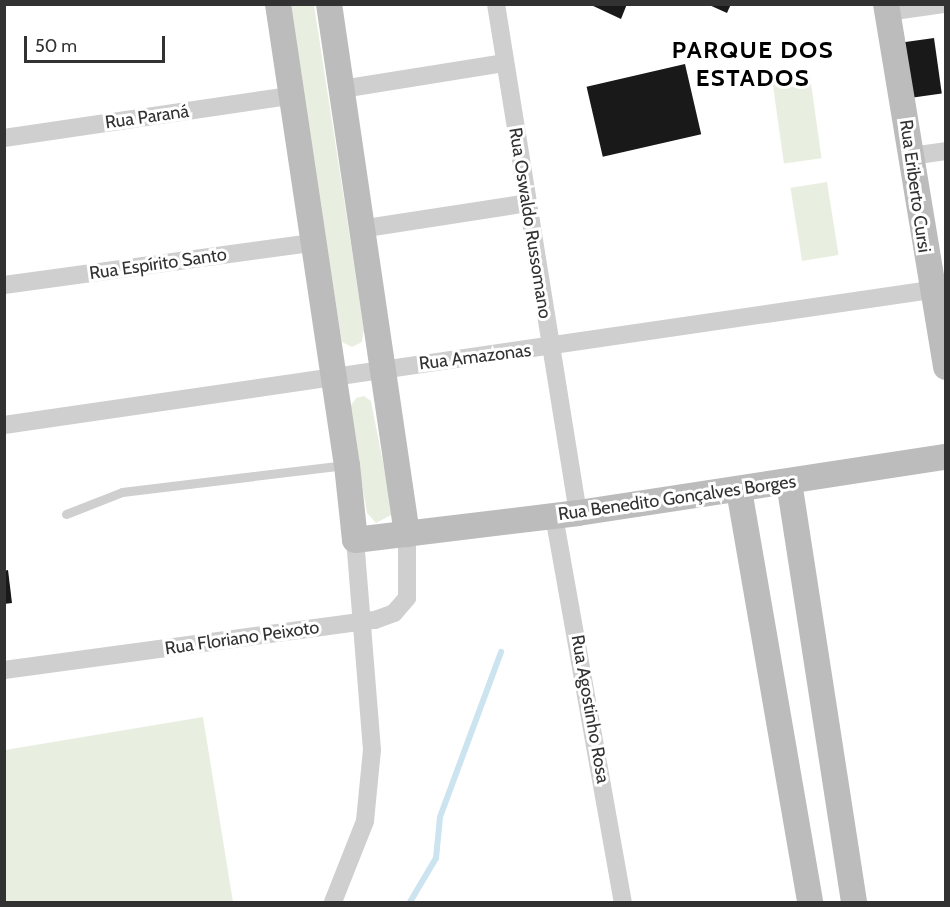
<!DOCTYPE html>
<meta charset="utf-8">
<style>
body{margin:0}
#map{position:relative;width:950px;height:907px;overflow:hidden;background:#fff;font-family:Cabin,sans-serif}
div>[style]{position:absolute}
.green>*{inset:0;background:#e9efe0;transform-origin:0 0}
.stream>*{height:6px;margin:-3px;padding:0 3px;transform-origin:3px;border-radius:3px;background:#cbe4ef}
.building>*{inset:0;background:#191919;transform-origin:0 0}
.lane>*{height:9px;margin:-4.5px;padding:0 4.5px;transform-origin:4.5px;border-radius:4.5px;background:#cfcfcf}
.street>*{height:18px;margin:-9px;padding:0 9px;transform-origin:9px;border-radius:9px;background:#cfcfcf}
.secondary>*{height:26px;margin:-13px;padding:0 13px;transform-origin:13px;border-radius:13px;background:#bcbcbc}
span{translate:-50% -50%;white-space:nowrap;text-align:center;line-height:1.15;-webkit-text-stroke:6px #fff;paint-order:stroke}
.street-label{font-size:18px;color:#323232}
.district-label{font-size:24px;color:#000;font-weight:700;letter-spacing:1.5px}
.frame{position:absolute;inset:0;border:6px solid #323232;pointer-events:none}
.scale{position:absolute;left:24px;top:36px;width:141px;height:27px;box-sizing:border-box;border:3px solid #323232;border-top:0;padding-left:8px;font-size:18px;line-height:21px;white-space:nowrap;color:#323232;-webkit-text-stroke:4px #fff;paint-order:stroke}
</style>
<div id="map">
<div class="green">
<i style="clip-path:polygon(289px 5px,314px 5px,364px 329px,362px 342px,352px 347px,342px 342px)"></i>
<i style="left:810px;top:76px;width:83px;height:38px;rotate:82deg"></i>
<i style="left:827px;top:182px;width:74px;height:37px;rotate:81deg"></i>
<i style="clip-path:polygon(364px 396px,371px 401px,393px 514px,376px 523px,367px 513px,349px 408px,356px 398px)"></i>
<i style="clip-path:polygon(203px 717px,233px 902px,5px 902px,5px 750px)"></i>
</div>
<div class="stream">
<i style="left:410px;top:902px;width:51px;rotate:-59.4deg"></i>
<i style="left:436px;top:858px;width:41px;rotate:-84.4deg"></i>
<i style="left:440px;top:817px;width:176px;rotate:-69.7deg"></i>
</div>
<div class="building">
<i style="clip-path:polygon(589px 4px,627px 4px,621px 19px)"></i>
<i style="clip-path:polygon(707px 4px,731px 4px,727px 13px)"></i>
<i style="left:934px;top:38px;width:56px;height:36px;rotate:82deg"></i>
<i style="left:685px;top:64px;width:72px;height:101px;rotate:77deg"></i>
<i style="clip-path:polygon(8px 570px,12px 603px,4px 604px,4px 571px)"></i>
</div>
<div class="lane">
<i style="left:66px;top:514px;width:60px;rotate:-21.4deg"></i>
<i style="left:122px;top:492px;width:225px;rotate:-6.9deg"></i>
</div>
<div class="street">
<i style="left:496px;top:4px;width:516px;rotate:80.85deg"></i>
<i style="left:887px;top:12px;width:57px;rotate:-8.1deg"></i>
<i style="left:342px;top:89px;width:165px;rotate:-9.1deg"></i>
<i style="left:4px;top:138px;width:289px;rotate:-8.4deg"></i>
<i style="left:911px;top:156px;width:35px;rotate:-8deg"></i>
<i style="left:360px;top:229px;width:169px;rotate:-8.8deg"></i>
<i style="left:4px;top:285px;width:311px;rotate:-7.8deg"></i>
<i style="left:4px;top:425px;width:950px;rotate:-8.29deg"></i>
<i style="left:554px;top:516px;width:392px;rotate:79.9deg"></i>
<i style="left:4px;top:670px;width:374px;rotate:-7.7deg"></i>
<i style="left:375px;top:620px;width:20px;rotate:-20deg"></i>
<i style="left:394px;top:613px;width:20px;rotate:-49deg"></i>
<i style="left:407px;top:598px;width:64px;rotate:-90deg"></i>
<i style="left:333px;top:902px;width:87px;rotate:-68.4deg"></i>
<i style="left:365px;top:821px;width:71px;rotate:-84.4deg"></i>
<i style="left:372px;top:750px;width:211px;rotate:-94.6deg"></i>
</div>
<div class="secondary">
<i style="left:278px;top:4px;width:466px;rotate:81.5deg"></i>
<i style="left:347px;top:465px;width:75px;rotate:83.9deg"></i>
<i style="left:355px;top:540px;width:225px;rotate:-6.9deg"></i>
<i style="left:578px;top:513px;width:372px;rotate:-8.7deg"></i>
<i style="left:329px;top:4px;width:536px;rotate:81.63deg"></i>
<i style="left:886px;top:4px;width:368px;rotate:80.6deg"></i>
<i style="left:789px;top:482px;width:425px;rotate:81.2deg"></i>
<i style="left:739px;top:490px;width:418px;rotate:80.2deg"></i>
</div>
<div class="street-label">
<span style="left:147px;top:117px;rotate:-8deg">Rua Paraná</span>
<span style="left:915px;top:186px;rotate:82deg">Rua Eriberto Cursi</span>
<span style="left:530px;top:223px;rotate:81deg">Rua Oswaldo Russomano</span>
<span style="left:158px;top:264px;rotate:-8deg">Rua Espírito Santo</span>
<span style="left:475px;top:357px;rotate:-7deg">Rua Amazonas</span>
<span style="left:677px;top:498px;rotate:-8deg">Rua Benedito Gonçalves Borges</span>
<span style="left:242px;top:638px;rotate:-8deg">Rua Floriano Peixoto</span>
<span style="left:590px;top:709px;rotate:80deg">Rua Agostinho Rosa</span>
</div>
<div class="district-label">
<span style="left:753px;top:64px">PARQUE DOS<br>ESTADOS</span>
</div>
<div class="frame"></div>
<div class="scale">50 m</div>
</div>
